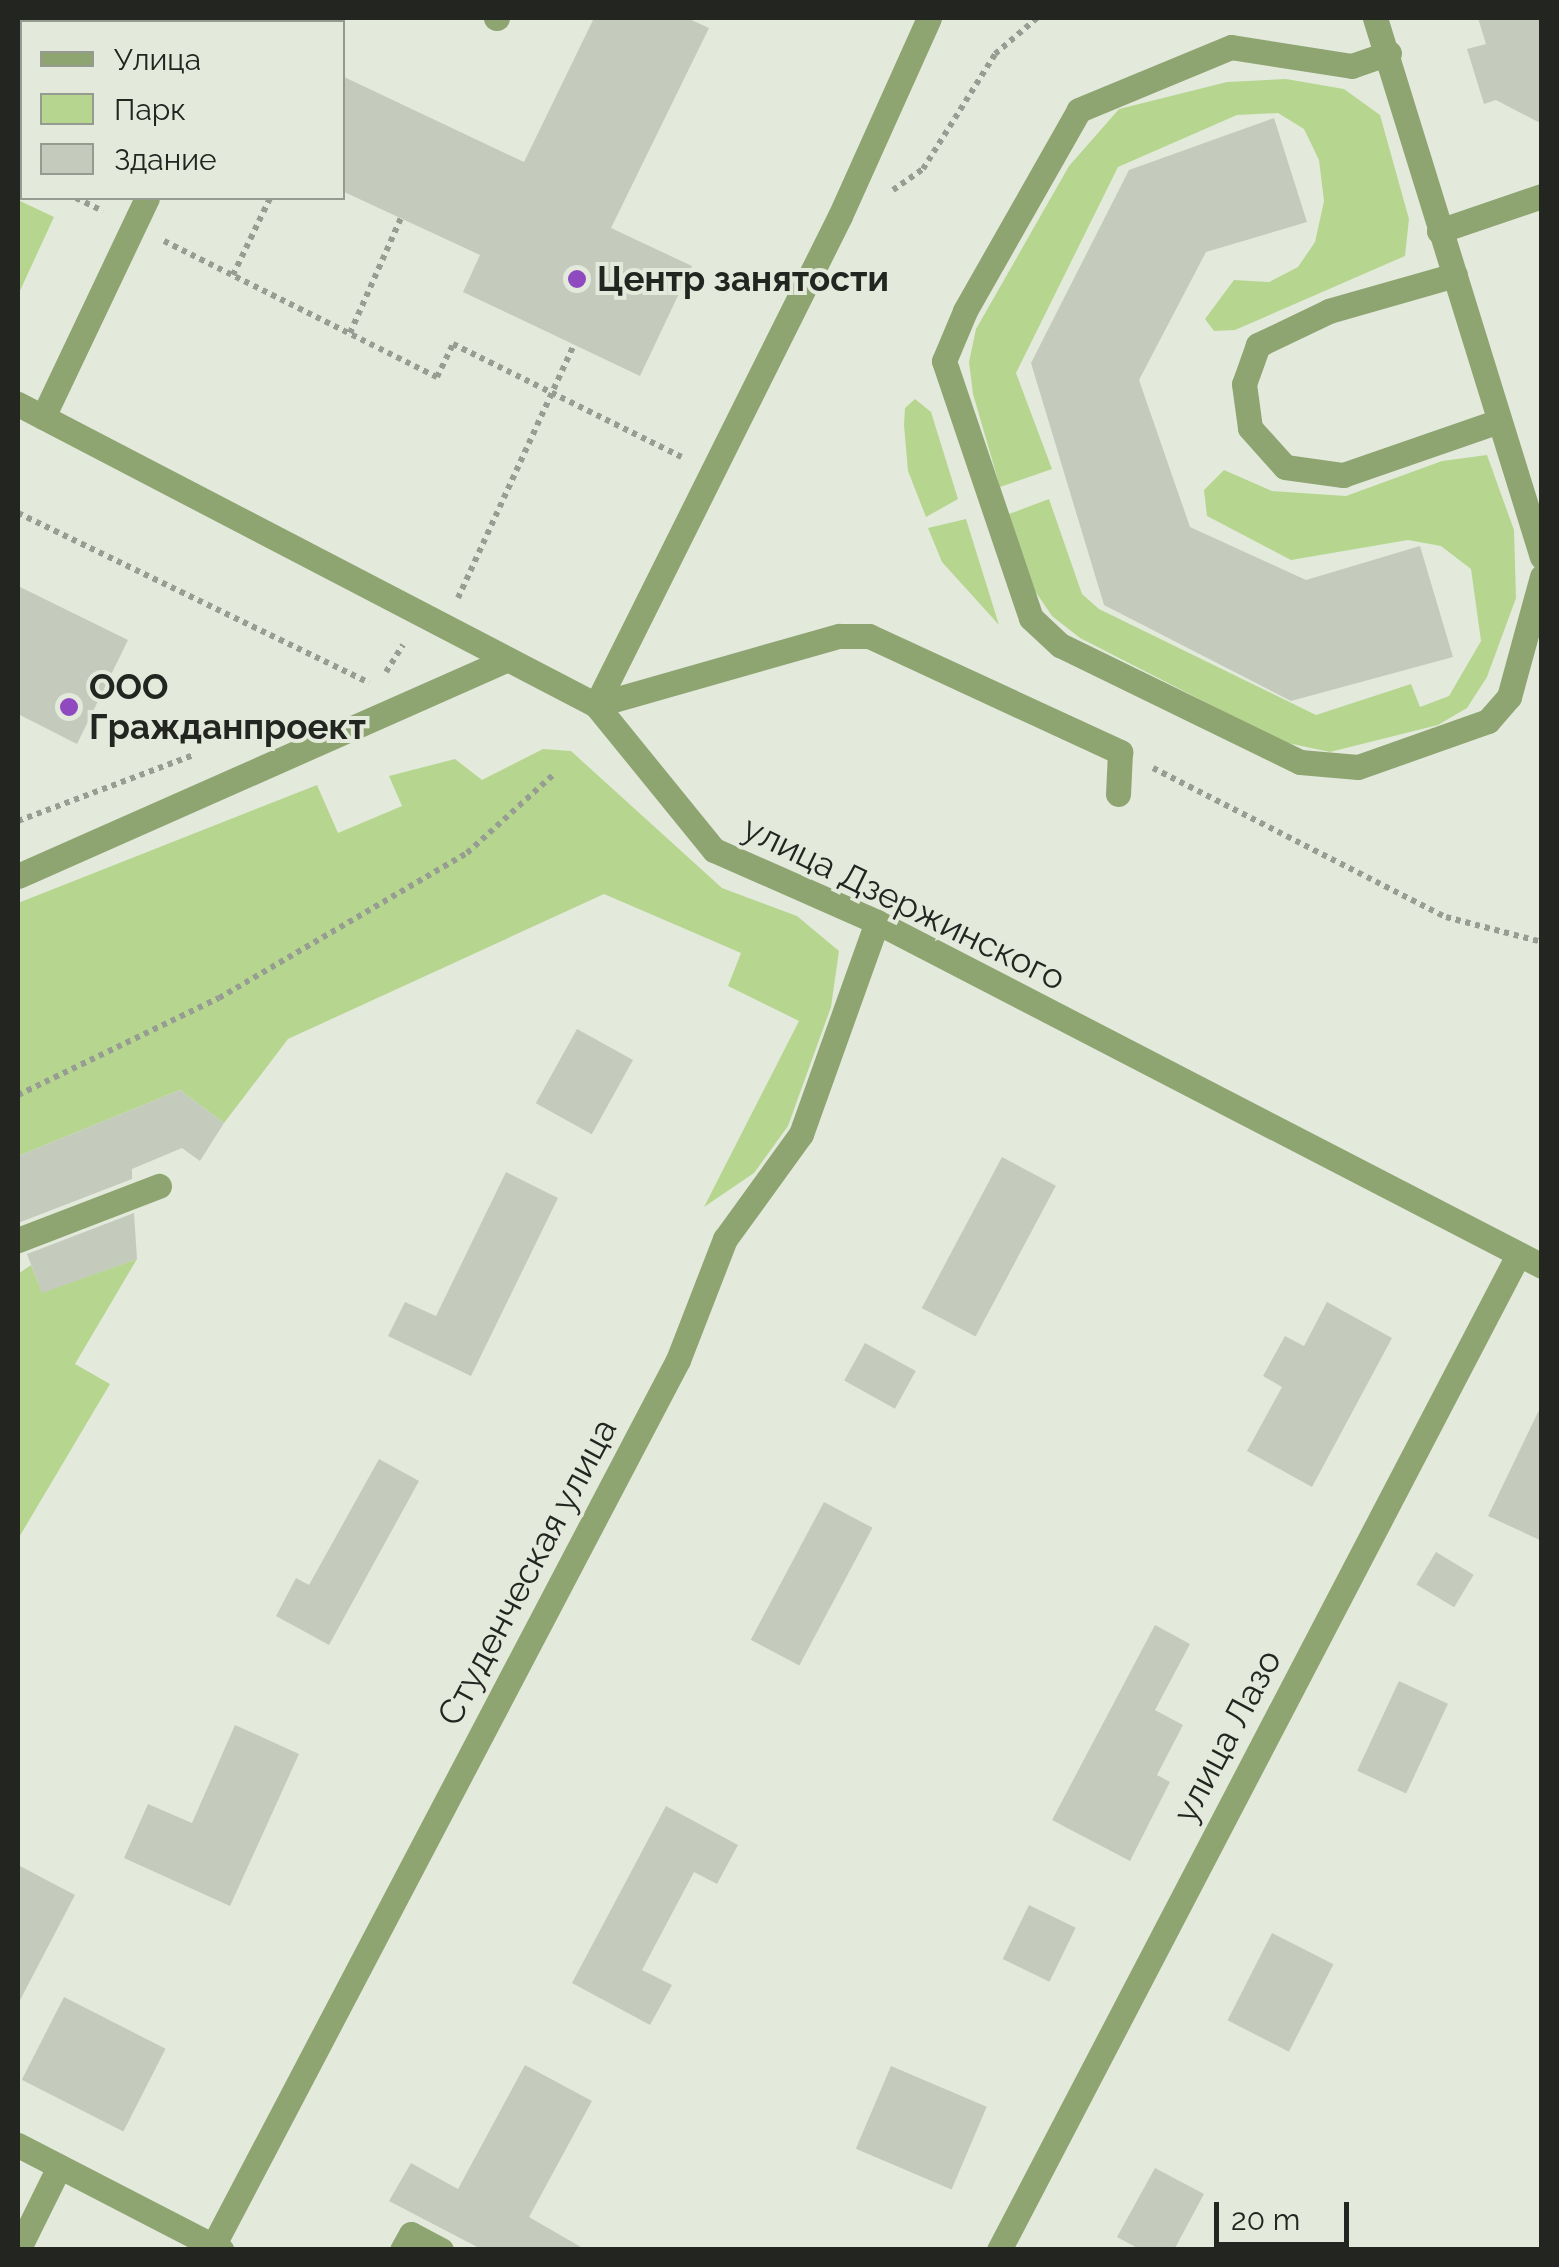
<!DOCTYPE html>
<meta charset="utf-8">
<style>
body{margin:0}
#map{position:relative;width:1559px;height:2267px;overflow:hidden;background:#e3eadc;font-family:Raleway,sans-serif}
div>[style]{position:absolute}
.green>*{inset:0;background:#b6d690}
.building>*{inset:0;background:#c4cbbd;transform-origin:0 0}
.path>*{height:6px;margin-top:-3px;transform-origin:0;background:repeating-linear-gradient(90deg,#989d93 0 5px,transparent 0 10px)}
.service>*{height:25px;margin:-12.5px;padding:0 12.5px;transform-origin:12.5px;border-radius:12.5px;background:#8ea572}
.minor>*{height:25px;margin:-12.5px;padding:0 12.5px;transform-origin:12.5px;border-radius:12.5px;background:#8ea572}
.dots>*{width:28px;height:28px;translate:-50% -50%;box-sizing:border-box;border:5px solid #e3eadc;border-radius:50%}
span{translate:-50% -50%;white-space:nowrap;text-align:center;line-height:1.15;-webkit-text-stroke:8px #e3eadc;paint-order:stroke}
.poi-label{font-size:35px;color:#232520;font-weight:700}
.left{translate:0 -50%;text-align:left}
.street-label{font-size:35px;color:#232520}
.frame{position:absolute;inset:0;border:20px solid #232520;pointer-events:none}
.legend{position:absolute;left:20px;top:20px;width:325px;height:180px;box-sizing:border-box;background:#e3eadc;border:2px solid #969b91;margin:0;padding:12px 18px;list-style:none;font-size:30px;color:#232520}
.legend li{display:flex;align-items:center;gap:20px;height:50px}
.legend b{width:50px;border:2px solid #969b91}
.scale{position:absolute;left:1214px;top:2202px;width:135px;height:45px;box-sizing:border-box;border:5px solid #232520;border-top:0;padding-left:12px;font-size:30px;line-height:35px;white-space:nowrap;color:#232520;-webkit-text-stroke:8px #e3eadc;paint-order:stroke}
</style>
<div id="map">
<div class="green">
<i style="clip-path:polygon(1286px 79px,1344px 89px,1380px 115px,1409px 219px,1405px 256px,1235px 330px,1214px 331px,1205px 319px,1234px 280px,1269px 282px,1298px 267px,1315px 242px,1324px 201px,1319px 160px,1304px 129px,1278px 113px,1237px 115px,1118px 167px,1016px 373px,1052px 469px,1000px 487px,973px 394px,969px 362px,976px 329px,1069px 166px,1119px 109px,1227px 82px)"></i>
<i style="clip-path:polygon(18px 200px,54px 217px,18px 295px)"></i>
<i style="clip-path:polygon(915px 399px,931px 412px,958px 499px,926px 517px,908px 471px,904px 425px,905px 408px)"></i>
<i style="clip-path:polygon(1487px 455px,1514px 530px,1516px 598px,1487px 677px,1467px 708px,1438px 725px,1330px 752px,1283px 742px,1080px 638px,1052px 616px,1033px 588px,1009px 514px,1049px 499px,1082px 594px,1099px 609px,1316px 715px,1411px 684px,1420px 707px,1449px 696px,1481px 641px,1471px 569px,1441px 546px,1408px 540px,1291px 560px,1207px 516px,1204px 490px,1224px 470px,1272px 491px,1346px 496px,1442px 461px)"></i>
<i style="clip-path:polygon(966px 519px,999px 625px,942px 562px,928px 528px)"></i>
<i style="clip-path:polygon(543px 749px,571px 751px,722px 888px,797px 916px,839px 951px,831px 1007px,788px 1126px,754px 1173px,704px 1207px,799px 1021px,728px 986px,741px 953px,604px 894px,288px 1039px,224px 1123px,180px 1090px,18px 1156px,18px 903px,317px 785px,338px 833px,402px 806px,389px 776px,455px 759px,482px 780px)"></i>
<i style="clip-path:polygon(137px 1259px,75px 1364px,110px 1384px,18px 1539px,18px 1274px,31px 1265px,42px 1292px)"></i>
</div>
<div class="building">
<i style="clip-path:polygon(594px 18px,687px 18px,709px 28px,611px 228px,692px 266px,640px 376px,463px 292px,480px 255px,342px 191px,342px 76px,524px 162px)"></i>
<i style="clip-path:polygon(1478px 18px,1542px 18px,1542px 124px,1496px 100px,1484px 104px,1467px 49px,1486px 44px)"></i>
<i style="clip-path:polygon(1274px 118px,1307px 222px,1206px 252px,1139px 380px,1190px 527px,1306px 580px,1420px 546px,1453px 657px,1291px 701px,1104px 605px,1031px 363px,1129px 170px)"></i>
<i style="clip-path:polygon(18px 586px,128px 640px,77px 744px,18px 714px)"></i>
<i style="left:577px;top:1029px;width:64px;height:85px;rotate:29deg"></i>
<i style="clip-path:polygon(180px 1090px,224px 1123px,200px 1161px,182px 1148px,132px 1169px,132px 1179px,18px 1223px,18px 1156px)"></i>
<i style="left:1002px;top:1157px;width:61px;height:171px;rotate:28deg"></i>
<i style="clip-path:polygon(506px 1172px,558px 1198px,471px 1376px,388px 1336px,405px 1302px,436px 1316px)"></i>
<i style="clip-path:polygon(134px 1213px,137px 1259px,42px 1293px,27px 1254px)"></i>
<i style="clip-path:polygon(1327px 1302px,1392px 1338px,1312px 1487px,1247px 1451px,1282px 1387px,1263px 1376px,1285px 1336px,1304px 1346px)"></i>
<i style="left:865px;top:1343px;width:58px;height:43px;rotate:29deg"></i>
<i style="clip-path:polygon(1542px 1404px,1542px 1541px,1488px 1516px)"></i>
<i style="clip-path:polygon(379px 1459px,419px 1481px,329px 1645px,276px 1616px,296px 1578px,309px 1585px)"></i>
<i style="left:824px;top:1502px;width:55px;height:156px;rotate:28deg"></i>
<i style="left:1436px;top:1552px;width:44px;height:38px;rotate:31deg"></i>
<i style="clip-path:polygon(1155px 1625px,1190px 1644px,1155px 1710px,1183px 1725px,1157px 1775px,1170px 1782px,1130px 1861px,1052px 1820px)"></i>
<i style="left:1399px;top:1681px;width:54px;height:99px;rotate:25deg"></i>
<i style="clip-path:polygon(235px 1725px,299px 1754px,230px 1906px,124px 1858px,148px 1804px,192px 1823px)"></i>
<i style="clip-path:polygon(666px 1806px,738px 1845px,717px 1884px,694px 1872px,642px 1970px,672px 1985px,650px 2025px,572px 1983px)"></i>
<i style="clip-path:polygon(18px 1865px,75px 1895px,18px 2004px)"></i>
<i style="left:1029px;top:1905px;width:52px;height:60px;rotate:26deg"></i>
<i style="left:1272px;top:1933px;width:69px;height:98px;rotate:27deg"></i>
<i style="left:64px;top:1997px;width:114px;height:93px;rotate:27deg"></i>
<i style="clip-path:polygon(525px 2065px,592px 2101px,529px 2217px,586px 2250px,483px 2250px,389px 2201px,411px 2163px,458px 2189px)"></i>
<i style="left:891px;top:2066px;width:104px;height:90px;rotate:23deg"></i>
<i style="clip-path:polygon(1155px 2168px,1204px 2194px,1174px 2250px,1141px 2250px,1117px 2237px)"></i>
</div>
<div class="path">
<i style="left:18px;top:168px;width:5px;rotate:37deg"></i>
<i style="left:893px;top:190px;width:37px;rotate:-35deg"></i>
<i style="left:923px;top:169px;width:136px;rotate:-57.9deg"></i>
<i style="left:995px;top:54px;width:55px;rotate:-40.6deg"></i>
<i style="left:76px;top:198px;width:30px;rotate:26deg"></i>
<i style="left:164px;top:241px;width:305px;rotate:26.5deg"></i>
<i style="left:437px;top:377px;width:37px;rotate:-64deg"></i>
<i style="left:453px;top:344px;width:255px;rotate:26.3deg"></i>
<i style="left:233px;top:275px;width:85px;rotate:-64.3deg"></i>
<i style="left:350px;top:333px;width:126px;rotate:-66.1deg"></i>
<i style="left:18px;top:513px;width:390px;rotate:25.8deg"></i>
<i style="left:458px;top:598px;width:278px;rotate:-65.4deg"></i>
<i style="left:386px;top:672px;width:32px;rotate:-58deg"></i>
<i style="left:1153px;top:768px;width:329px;rotate:27deg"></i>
<i style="left:1446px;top:917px;width:99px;rotate:14.6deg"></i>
<i style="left:18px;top:821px;width:188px;rotate:-20.6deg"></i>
<i style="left:18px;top:1095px;width:223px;rotate:-25.8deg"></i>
<i style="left:219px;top:998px;width:287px;rotate:-30.3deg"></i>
<i style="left:467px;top:853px;width:116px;rotate:-42.2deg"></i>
</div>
<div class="service">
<i style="left:496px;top:18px;width:1px"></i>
<i style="left:1375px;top:18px;width:564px;rotate:72.79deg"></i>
<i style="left:226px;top:22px;width:4px;rotate:-63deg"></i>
<i style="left:1389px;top:53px;width:39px;rotate:161deg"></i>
<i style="left:1352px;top:66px;width:122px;rotate:-171.1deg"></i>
<i style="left:1231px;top:47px;width:165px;rotate:157.5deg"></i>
<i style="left:1079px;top:110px;width:231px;rotate:119.6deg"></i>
<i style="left:965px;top:311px;width:54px;rotate:112.8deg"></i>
<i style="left:944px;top:361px;width:271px;rotate:71.3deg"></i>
<i style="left:1031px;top:618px;width:40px;rotate:43deg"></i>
<i style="left:1060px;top:645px;width:267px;rotate:26deg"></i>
<i style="left:1300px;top:762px;width:58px;rotate:4.9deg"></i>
<i style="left:1358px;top:767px;width:138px;rotate:-19.5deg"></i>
<i style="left:1488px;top:721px;width:32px;rotate:-49deg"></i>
<i style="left:1509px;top:697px;width:125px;rotate:-74.7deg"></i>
<i style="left:1439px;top:231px;width:109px;rotate:-18.8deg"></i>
<i style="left:1455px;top:275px;width:131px;rotate:164.1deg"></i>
<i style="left:1329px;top:311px;width:79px;rotate:154.4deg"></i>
<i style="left:1258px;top:345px;width:41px;rotate:109.7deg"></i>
<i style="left:1244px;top:384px;width:44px;rotate:82.2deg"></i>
<i style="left:1250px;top:428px;width:52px;rotate:48.1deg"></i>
<i style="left:1285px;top:467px;width:59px;rotate:7.9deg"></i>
<i style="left:1343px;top:475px;width:162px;rotate:-19.1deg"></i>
<i style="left:43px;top:417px;width:242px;rotate:-64.6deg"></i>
<i style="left:596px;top:705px;width:253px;rotate:-15.9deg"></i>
<i style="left:839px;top:636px;width:30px"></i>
<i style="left:869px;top:636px;width:277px;rotate:24.8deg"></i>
<i style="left:1120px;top:752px;width:42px;rotate:92.7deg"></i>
<i style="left:18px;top:1240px;width:151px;rotate:-21deg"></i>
<i style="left:18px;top:2145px;width:229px;rotate:27.3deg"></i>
<i style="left:18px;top:2250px;width:93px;rotate:-63.7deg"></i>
<i style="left:402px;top:2250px;width:18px;rotate:-61deg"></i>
<i style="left:411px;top:2234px;width:34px;rotate:28deg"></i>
</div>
<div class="minor">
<i style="left:18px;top:404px;width:652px;rotate:27.51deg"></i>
<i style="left:596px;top:705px;width:187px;rotate:50.9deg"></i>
<i style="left:714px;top:850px;width:178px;rotate:23.8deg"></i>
<i style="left:877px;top:922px;width:749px;rotate:27.35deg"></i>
<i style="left:596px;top:705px;width:546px;rotate:-63.48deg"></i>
<i style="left:840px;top:216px;width:217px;rotate:-65.8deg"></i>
<i style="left:18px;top:876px;width:534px;rotate:-23.88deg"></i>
<i style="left:213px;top:2246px;width:1001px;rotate:-62.31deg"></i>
<i style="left:678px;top:1360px;width:130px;rotate:-68.8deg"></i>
<i style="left:725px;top:1239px;width:130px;rotate:-54.1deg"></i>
<i style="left:801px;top:1134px;width:225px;rotate:-70.3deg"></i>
<i style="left:999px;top:2250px;width:1122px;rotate:-62.45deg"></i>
</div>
<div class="dots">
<i style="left:577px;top:279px;background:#8e4abe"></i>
<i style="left:69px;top:707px;background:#8e4abe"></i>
</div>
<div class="poi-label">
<span class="left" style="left:597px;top:279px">Центр занятости</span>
<span class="left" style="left:89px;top:707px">ООО<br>Гражданпроект</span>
</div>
<div class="street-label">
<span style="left:904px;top:903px;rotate:26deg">улица Дзержинского</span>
<span style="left:527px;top:1572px;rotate:-62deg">Студенческая улица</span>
<span style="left:1227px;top:1736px;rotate:-62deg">улица Лазо</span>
</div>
<div class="frame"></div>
<ul class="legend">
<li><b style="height:12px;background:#8ea572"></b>Улица</li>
<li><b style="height:28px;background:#b6d690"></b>Парк</li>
<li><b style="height:28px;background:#c4cbbd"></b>Здание</li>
</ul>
<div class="scale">20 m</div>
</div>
